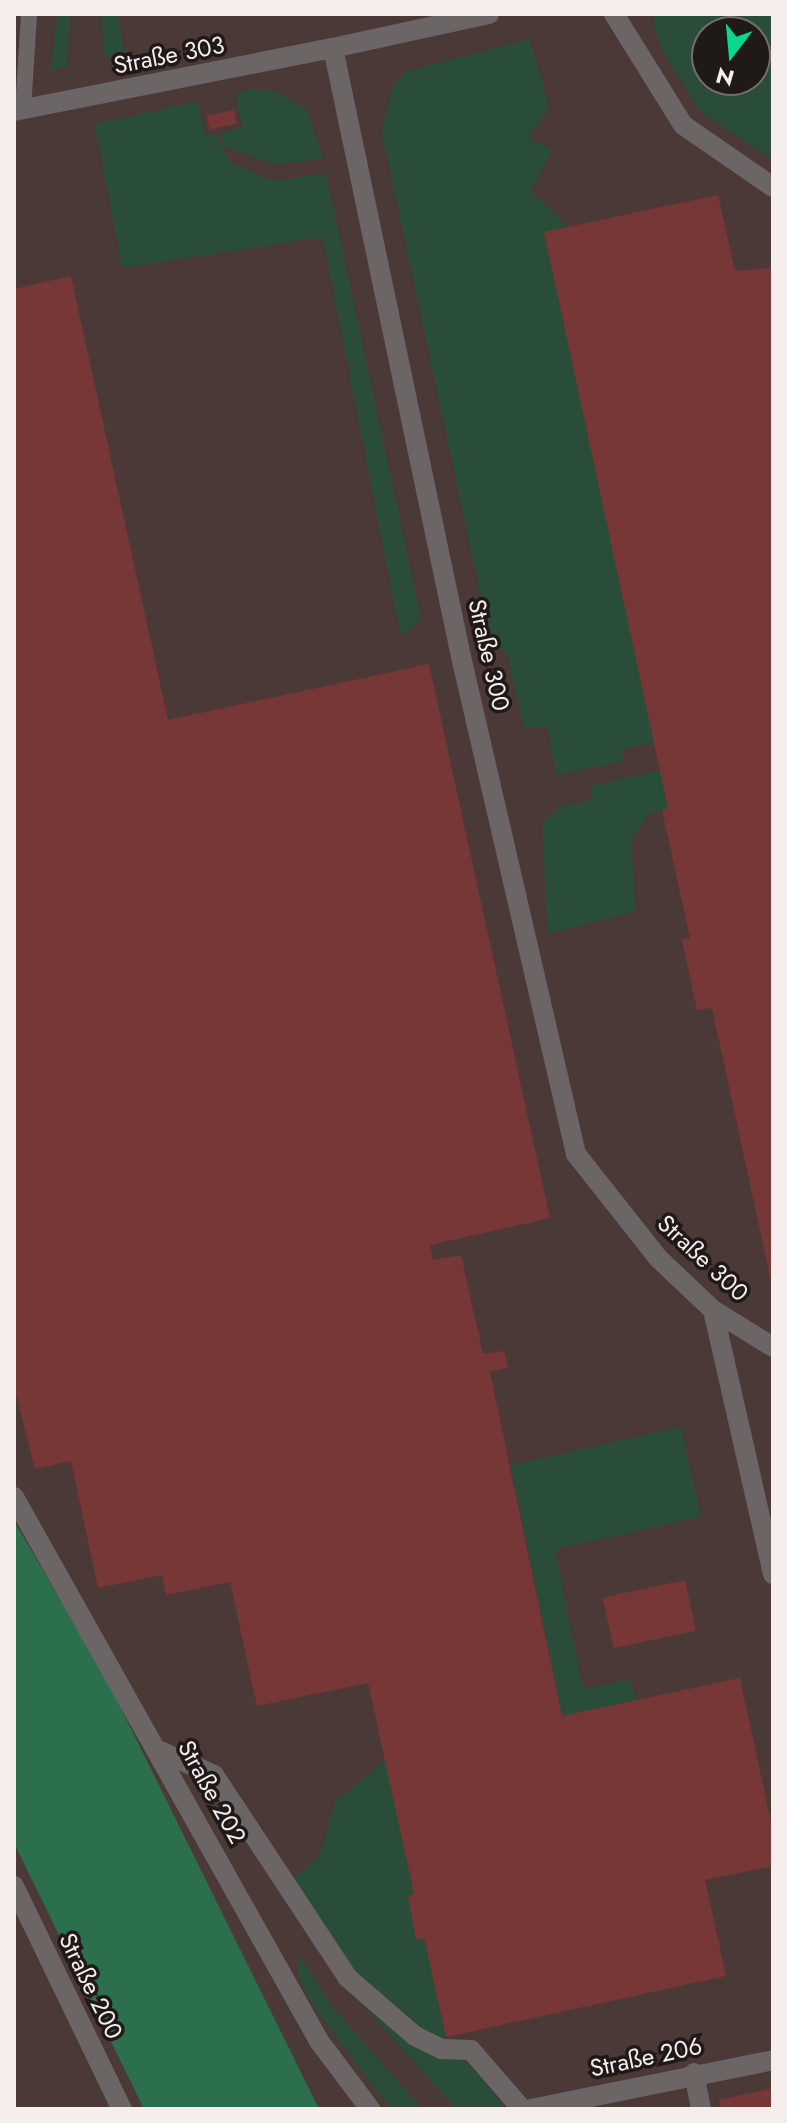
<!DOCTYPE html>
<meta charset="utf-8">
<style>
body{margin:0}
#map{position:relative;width:787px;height:2123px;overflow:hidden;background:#3c2f2e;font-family:Jost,sans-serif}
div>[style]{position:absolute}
.built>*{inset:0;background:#4b3938}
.green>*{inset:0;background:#294d39}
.forest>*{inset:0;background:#2b6f4d}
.building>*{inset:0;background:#763736;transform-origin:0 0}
.service>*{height:16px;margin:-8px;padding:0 8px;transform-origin:8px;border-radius:8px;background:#6c6565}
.minor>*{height:20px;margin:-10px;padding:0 10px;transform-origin:10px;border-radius:10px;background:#6c6565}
span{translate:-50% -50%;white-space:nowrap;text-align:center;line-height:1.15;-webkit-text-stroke:7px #1f1918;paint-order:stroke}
.street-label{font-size:24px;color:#f6eded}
.frame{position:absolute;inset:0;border:16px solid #f6eded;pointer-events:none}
.north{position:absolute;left:691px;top:16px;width:80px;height:80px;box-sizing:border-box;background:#1f1918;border:2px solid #756e6d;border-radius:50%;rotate:196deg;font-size:22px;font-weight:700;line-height:32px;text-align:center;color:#f6eded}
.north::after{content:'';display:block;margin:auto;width:28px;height:36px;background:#06d98b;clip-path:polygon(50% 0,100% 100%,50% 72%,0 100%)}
</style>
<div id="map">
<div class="built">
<i style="clip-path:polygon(evenodd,14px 14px,773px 14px,773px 2109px,14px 2109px,14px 14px,707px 32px,755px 32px,755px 80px,707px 80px,707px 32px)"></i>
</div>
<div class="green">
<i style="clip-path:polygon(58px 14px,70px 14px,67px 67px,50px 70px)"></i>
<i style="clip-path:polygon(101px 14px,117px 14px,125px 53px,105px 58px)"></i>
<i style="clip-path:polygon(evenodd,652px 14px,773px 14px,773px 160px,700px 111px,661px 48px,652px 14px,707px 32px,755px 32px,755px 80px,707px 80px,707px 32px)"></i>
<i style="clip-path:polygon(530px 39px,549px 107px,529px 138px,552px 150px,531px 191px,568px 227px,654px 743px,621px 750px,623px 761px,557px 775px,547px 727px,524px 728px,508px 657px,489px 634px,382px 133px,392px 87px,407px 71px)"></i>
<i style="clip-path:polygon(256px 89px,276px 91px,307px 110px,323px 158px,275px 165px,223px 146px,220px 133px,243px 128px,235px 93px)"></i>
<i style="clip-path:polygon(198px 101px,205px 136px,215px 134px,230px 162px,273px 181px,326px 173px,421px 619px,406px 634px,400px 633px,323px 237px,122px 268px,95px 124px)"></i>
<i style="clip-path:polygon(660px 770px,668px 808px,648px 815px,631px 840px,636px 911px,548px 934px,542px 823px,561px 806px,593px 800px,590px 786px)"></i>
<i style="clip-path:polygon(681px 1427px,701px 1517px,555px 1549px,583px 1689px,630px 1680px,636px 1700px,562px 1716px,511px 1465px)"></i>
<i style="clip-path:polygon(385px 1761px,415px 1895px,408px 1896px,416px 1939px,424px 1938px,446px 2037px,436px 2039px,357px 1976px,291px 1881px,320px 1856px,335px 1801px)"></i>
<i style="clip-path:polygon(299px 1954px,331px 2005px,422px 2109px,391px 2109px,316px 2010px,299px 1978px)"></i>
<i style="clip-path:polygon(347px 1987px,423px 2050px,472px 2063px,504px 2109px,456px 2109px)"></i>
</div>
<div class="forest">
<i style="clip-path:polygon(14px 1521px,104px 1674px,319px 2109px,144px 2109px,14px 1843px)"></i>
</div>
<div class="building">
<i style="left:234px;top:110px;width:14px;height:28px;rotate:78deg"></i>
<i style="clip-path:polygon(718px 195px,735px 271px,773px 268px,772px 1286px,712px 1008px,697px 1010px,682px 940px,690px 938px,662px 810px,668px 808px,544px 232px)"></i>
<i style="clip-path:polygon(71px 276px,168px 720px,429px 664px,550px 1218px,430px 1245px,433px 1260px,461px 1255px,483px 1354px,504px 1351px,508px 1368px,490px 1372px,562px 1716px,740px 1678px,773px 1831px,773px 1866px,705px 1880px,726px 1976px,446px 2037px,424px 1938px,416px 1940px,408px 1896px,414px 1894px,368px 1683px,257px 1706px,230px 1582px,166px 1595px,162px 1575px,98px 1588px,71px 1461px,35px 1469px,14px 1386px,14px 289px)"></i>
<i style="left:685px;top:1580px;width:52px;height:84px;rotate:78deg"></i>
<i style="clip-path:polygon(773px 2088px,773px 2109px,721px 2109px,719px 2100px)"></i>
</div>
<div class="service">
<i style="left:23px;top:110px;width:96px;rotate:-86.4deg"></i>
</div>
<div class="minor">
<i style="left:489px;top:14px;width:160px;rotate:167.7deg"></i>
<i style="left:333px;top:48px;width:626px;rotate:78.12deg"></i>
<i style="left:462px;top:661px;width:506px;rotate:76.98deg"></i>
<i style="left:576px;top:1154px;width:132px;rotate:51.7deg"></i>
<i style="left:658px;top:1258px;width:76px;rotate:43.4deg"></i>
<i style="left:713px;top:1310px;width:70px;rotate:31.7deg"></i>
<i style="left:614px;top:14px;width:131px;rotate:58.1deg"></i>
<i style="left:683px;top:125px;width:109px;rotate:34.6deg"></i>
<i style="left:14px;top:111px;width:325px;rotate:-11.2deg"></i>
<i style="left:713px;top:1310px;width:271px;rotate:77.2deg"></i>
<i style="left:14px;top:1497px;width:624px;rotate:60.72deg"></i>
<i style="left:319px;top:2041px;width:85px;rotate:53.1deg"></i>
<i style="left:160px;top:1751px;width:59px;rotate:24deg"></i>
<i style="left:214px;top:1775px;width:243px;rotate:56.6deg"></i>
<i style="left:348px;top:1978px;width:89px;rotate:40.9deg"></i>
<i style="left:415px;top:2036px;width:30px;rotate:26deg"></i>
<i style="left:442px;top:2049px;width:29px;rotate:2deg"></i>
<i style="left:471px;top:2050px;width:78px;rotate:49.2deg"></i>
<i style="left:14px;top:1886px;width:248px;rotate:64.2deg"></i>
<i style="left:694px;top:2073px;width:37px;rotate:79deg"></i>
<i style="left:531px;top:2109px;width:247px;rotate:-11.4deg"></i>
</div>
<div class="street-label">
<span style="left:169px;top:55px;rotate:-11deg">Straße 303</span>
<span style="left:489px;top:655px;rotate:77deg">Straße 300</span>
<span style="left:703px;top:1258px;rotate:43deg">Straße 300</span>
<span style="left:212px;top:1792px;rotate:61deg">Straße 202</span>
<span style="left:91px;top:1986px;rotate:64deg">Straße 200</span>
<span style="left:646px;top:2057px;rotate:-12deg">Straße 206</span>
</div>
<div class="frame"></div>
<div class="north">N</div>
</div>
